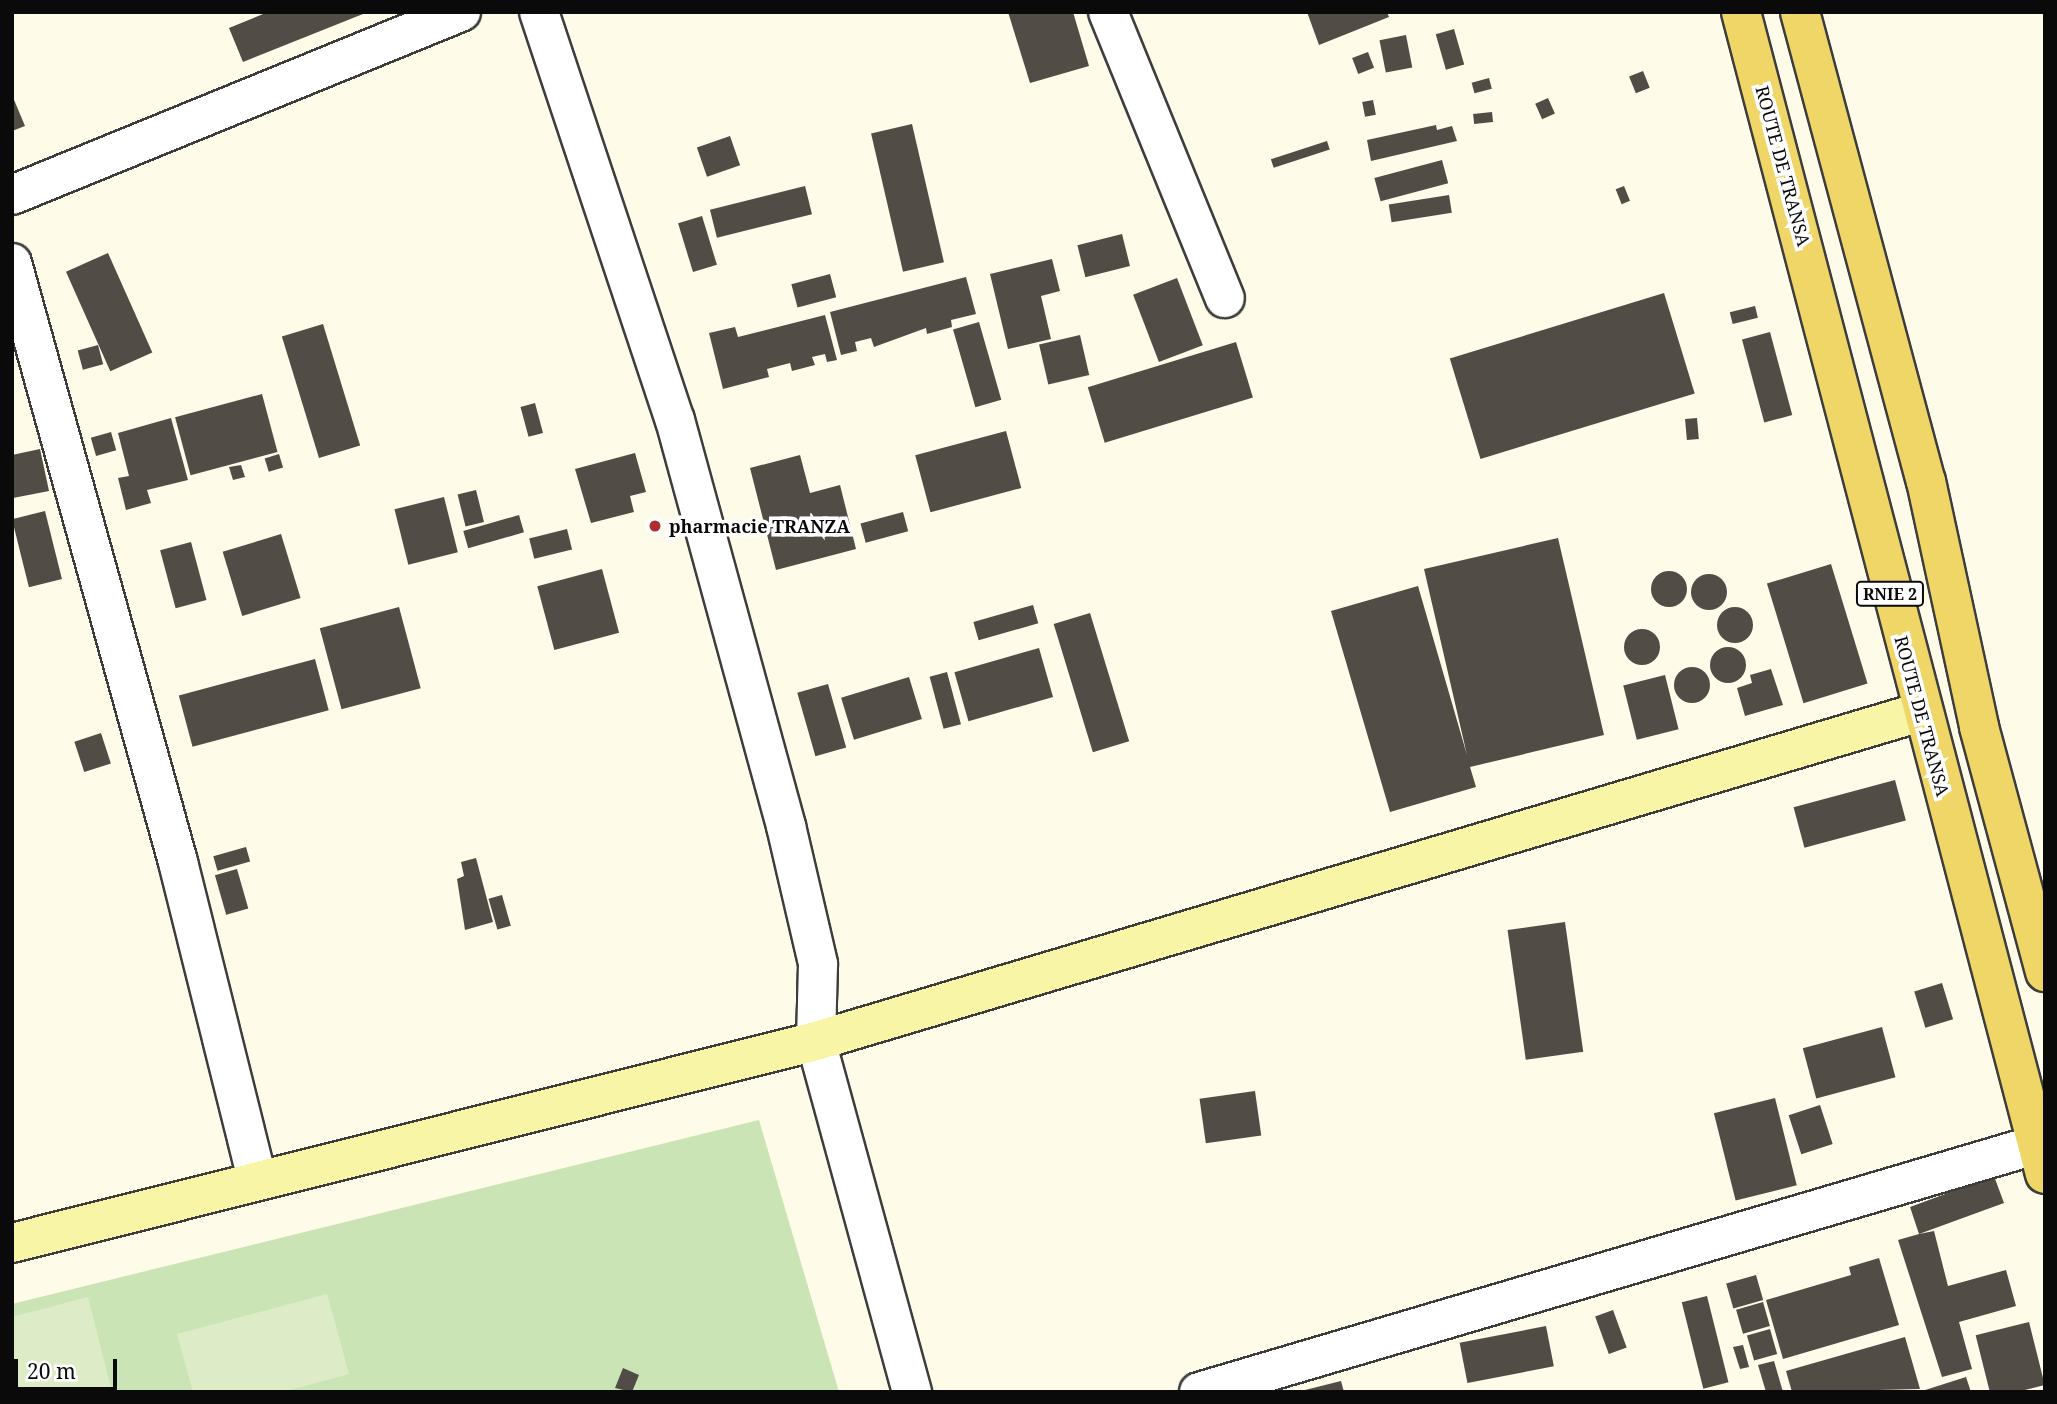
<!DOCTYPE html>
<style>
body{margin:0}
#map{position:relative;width:2057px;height:1404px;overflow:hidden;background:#fefbe8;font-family:"Noto Serif",serif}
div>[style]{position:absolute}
.green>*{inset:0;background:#cbe4b5}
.pitch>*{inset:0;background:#ddecc6}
.building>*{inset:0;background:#524c47;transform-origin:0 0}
.round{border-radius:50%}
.roads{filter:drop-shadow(2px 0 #3d3d3d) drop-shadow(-2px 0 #3d3d3d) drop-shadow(0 2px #3d3d3d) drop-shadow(0 -2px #3d3d3d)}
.street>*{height:38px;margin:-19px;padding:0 19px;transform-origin:19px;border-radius:19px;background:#fff}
.secondary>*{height:38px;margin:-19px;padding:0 19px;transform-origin:19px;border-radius:19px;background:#f9f5a7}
.primary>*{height:38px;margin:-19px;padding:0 19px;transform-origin:19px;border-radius:19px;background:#efd666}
.dots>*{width:19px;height:19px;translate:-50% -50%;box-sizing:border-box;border:4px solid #fff;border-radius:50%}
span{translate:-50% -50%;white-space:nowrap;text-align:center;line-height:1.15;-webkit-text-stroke:7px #fff;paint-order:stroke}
.shield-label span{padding:2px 5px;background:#fff;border:2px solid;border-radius:5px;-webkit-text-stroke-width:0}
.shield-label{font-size:16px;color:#0a0a0a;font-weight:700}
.street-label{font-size:18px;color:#0a0a0a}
.poi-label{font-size:18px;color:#0a0a0a;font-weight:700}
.left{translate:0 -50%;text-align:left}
.frame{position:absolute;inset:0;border:14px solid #0a0a0a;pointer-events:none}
.scale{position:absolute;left:14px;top:1359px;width:103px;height:32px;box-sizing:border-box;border:4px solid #0a0a0a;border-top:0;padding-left:9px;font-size:21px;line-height:24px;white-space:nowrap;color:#0a0a0a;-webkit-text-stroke:5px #fff;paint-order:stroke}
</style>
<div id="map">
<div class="green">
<i style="clip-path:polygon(759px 1120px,839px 1392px,12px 1392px,12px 1304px)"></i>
</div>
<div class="pitch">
<i style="clip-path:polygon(327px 1294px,349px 1374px,283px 1392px,193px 1392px,177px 1334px)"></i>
<i style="clip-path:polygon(88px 1297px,112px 1392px,12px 1392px,12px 1317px)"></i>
</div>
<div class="building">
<i style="clip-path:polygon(268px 12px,368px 12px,243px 62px,229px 28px)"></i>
<i style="clip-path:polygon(1008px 12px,1073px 12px,1089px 66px,1030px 83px)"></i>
<i style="clip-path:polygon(1307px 12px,1387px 12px,1389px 17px,1319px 45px)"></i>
<i style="left:1454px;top:29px;width:37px;height:19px;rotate:74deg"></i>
<i style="left:1406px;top:35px;width:33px;height:27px;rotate:79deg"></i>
<i style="left:1368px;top:52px;width:17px;height:17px;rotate:69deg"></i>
<i style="left:1643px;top:71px;width:18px;height:15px;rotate:68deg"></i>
<i style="left:1489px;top:78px;width:11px;height:18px;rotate:75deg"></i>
<i style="clip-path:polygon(12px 95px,25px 126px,12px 131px)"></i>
<i style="left:1548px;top:98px;width:17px;height:14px;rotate:66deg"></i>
<i style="left:1373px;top:100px;width:15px;height:11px;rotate:79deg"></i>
<i style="left:1492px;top:112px;width:10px;height:19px;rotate:84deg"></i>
<i style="left:912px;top:124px;width:142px;height:42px;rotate:77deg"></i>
<i style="clip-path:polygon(1436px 125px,1437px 130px,1452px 126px,1457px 141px,1371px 161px,1367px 140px)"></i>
<i style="left:730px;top:136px;width:31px;height:35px;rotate:71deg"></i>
<i style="left:1327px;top:141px;width:9px;height:59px;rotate:72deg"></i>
<i style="left:1442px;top:160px;width:24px;height:70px;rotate:75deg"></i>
<i style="left:805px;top:186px;width:29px;height:98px;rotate:76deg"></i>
<i style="left:1624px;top:186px;width:16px;height:9px;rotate:68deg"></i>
<i style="left:1449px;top:195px;width:18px;height:61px;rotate:81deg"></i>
<i style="left:702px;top:216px;width:51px;height:25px;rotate:73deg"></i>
<i style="left:1122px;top:234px;width:33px;height:46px;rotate:76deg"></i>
<i style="left:108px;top:253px;width:109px;height:46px;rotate:66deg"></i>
<i style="clip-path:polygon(1052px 259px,1060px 291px,1041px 296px,1051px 339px,1008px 349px,990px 274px)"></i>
<i style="left:830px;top:274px;width:24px;height:40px;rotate:75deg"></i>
<i style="clip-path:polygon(966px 277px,976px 314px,951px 320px,952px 327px,927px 334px,926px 328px,874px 347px,871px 338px,855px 342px,857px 351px,841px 355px,830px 312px)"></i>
<i style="left:1177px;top:278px;width:72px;height:47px;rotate:69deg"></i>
<i style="left:1664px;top:293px;width:105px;height:224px;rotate:73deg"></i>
<i style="left:1755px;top:306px;width:12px;height:26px;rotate:76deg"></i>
<i style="clip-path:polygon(825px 315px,837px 360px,827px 362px,825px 354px,812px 357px,815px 365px,792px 371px,790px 363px,767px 369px,769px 377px,723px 389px,709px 333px,735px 327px,738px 337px)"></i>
<i style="left:979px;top:322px;width:81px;height:27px;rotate:74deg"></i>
<i style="left:323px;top:324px;width:127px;height:43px;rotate:73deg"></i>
<i style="left:1770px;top:332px;width:86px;height:29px;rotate:75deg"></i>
<i style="left:1080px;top:335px;width:41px;height:42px;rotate:77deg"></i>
<i style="left:1236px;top:342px;width:58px;height:155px;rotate:73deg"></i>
<i style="left:98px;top:345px;width:20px;height:21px;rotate:75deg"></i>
<i style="left:262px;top:394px;width:60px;height:90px;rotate:75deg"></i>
<i style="left:535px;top:403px;width:31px;height:15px;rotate:75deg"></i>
<i style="clip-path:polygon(171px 418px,188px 480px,147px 490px,151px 503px,126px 510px,118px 478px,129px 476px,118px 433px)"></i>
<i style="left:1697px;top:418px;width:21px;height:12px;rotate:85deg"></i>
<i style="left:1006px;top:431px;width:59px;height:94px;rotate:75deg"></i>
<i style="left:111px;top:432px;width:19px;height:21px;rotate:74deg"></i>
<i style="clip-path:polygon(40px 449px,49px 491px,13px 498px,12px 455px)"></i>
<i style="clip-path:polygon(635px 453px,646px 492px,630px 496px,634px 512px,591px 523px,575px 469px)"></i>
<i style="left:279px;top:454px;width:14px;height:15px;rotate:73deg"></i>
<i style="clip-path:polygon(800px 455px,810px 493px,840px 485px,856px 549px,776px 570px,750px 468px)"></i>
<i style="clip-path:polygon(241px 465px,245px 477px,233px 480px,229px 467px)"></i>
<i style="left:476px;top:490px;width:33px;height:19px;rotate:76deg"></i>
<i style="left:444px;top:497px;width:57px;height:51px;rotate:76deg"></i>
<i style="left:45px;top:511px;width:70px;height:34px;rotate:76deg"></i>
<i style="left:903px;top:512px;width:20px;height:44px;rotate:75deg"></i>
<i style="left:519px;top:515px;width:18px;height:58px;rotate:74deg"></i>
<i style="left:567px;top:529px;width:21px;height:39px;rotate:76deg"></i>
<i style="left:281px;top:534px;width:67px;height:61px;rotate:73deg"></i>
<i style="clip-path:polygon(1558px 538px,1604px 735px,1470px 767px,1476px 787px,1390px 812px,1331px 611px,1418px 586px,1467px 755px,1424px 569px)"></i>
<i style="left:191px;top:542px;width:60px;height:32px;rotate:75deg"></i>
<i style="left:1831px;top:564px;width:125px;height:67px;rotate:73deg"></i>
<i style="left:602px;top:569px;width:66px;height:67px;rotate:75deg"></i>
<i class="round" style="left:1651px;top:571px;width:36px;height:36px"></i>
<i class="round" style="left:1691px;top:574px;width:36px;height:36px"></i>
<i style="left:1033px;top:605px;width:19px;height:62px;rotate:74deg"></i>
<i style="left:399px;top:607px;width:84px;height:82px;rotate:75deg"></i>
<i class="round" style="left:1717px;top:607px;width:36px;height:36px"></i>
<i style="left:1090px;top:613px;width:134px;height:38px;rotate:73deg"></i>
<i class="round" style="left:1624px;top:629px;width:36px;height:36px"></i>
<i class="round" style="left:1710px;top:647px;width:36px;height:36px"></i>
<i style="left:1039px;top:648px;width:51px;height:88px;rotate:74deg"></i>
<i style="left:315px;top:659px;width:53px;height:141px;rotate:75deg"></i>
<i class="round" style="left:1674px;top:667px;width:36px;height:36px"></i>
<i style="clip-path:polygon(1771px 669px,1783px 705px,1745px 716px,1737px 688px,1752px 683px,1750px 675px)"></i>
<i style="left:947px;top:672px;width:54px;height:18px;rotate:75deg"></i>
<i style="left:1665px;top:675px;width:56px;height:43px;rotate:76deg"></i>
<i style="left:909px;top:677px;width:44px;height:71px;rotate:73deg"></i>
<i style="left:828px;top:684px;width:66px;height:32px;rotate:74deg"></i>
<i style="left:101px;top:733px;width:32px;height:28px;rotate:72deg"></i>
<i style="left:1895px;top:780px;width:42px;height:105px;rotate:75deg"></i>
<i style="left:246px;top:847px;width:15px;height:34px;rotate:74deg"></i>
<i style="clip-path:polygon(476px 858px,493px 922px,465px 930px,457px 879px,464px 876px,461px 862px)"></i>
<i style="left:237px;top:869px;width:41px;height:23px;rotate:74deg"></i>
<i style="left:502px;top:895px;width:32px;height:14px;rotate:74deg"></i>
<i style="left:1565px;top:922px;width:131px;height:58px;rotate:82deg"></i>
<i style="left:1942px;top:983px;width:38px;height:29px;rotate:73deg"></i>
<i style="left:1882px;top:1027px;width:52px;height:82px;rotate:75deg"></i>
<i style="left:1255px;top:1091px;width:45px;height:56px;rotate:82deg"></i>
<i style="left:1775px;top:1098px;width:90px;height:63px;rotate:76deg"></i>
<i style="left:1820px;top:1105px;width:41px;height:33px;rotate:72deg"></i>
<i style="clip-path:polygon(1994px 1176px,2004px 1203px,1919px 1234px,1934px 1231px,1948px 1286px,2006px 1270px,2016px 1306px,1959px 1322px,1972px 1369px,1942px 1377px,1898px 1240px,1919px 1234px,1910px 1207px)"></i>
<i style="clip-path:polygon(1879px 1258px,1899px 1325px,1783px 1359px,1766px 1300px,1851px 1275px,1849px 1267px)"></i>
<i style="left:1756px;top:1275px;width:26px;height:31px;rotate:74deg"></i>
<i style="left:1707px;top:1296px;width:89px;height:26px;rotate:76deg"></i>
<i style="left:1763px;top:1302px;width:25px;height:28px;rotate:74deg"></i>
<i style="left:1613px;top:1310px;width:40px;height:19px;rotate:70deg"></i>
<i style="left:2029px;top:1322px;width:65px;height:55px;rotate:76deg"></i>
<i style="left:1546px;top:1326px;width:41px;height:88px;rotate:79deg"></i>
<i style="left:1770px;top:1329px;width:26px;height:24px;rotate:74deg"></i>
<i style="clip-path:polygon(1905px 1337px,1920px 1389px,1792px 1392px,1786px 1371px)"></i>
<i style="clip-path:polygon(1743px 1345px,1749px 1367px,1740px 1369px,1733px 1347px)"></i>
<i style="clip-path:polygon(1774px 1361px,1783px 1392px,1766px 1392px,1758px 1365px)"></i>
<i style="clip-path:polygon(623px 1368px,639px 1375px,632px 1392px,615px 1388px)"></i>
<i style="clip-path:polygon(1966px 1377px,1971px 1392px,1922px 1392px,1922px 1391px)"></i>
<i style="clip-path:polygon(1341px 1381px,1344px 1392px,1301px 1392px,1301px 1391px)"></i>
</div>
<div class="roads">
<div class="street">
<i style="left:539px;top:12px;width:430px;rotate:71.6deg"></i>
<i style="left:675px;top:420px;width:421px;rotate:74.7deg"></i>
<i style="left:786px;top:826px;width:142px;rotate:76.9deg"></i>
<i style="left:818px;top:964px;width:77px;rotate:91.5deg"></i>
<i style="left:816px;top:1041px;width:364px;rotate:74.7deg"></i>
<i style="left:1108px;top:12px;width:309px;rotate:67.8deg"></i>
<i style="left:12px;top:195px;width:485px;rotate:-22.2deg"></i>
<i style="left:12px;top:263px;width:622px;rotate:74.51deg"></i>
<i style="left:178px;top:862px;width:328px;rotate:76deg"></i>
<i style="left:1199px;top:1392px;width:882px;rotate:-16.46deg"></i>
</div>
<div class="secondary">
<i style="left:12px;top:1243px;width:829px;rotate:-14.1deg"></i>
<i style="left:816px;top:1041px;width:1152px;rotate:-16.59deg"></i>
</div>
<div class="primary">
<i style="left:1741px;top:12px;width:1201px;rotate:75.34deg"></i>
<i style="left:1800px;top:12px;width:486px;rotate:75deg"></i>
<i style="left:1926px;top:481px;width:252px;rotate:77.8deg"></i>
<i style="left:1979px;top:727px;width:254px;rotate:74.9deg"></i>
</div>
</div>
<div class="dots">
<i style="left:655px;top:526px;background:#af2e2d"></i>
</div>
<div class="shield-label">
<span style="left:1890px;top:594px">RNIE 2</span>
</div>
<div class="street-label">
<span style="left:1783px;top:166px;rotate:75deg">ROUTE DE TRANSA</span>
<span style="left:1922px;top:716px;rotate:75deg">ROUTE DE TRANSA</span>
</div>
<div class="poi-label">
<span class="left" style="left:669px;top:526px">pharmacie TRANZA</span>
</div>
<div class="frame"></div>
<div class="scale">20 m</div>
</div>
